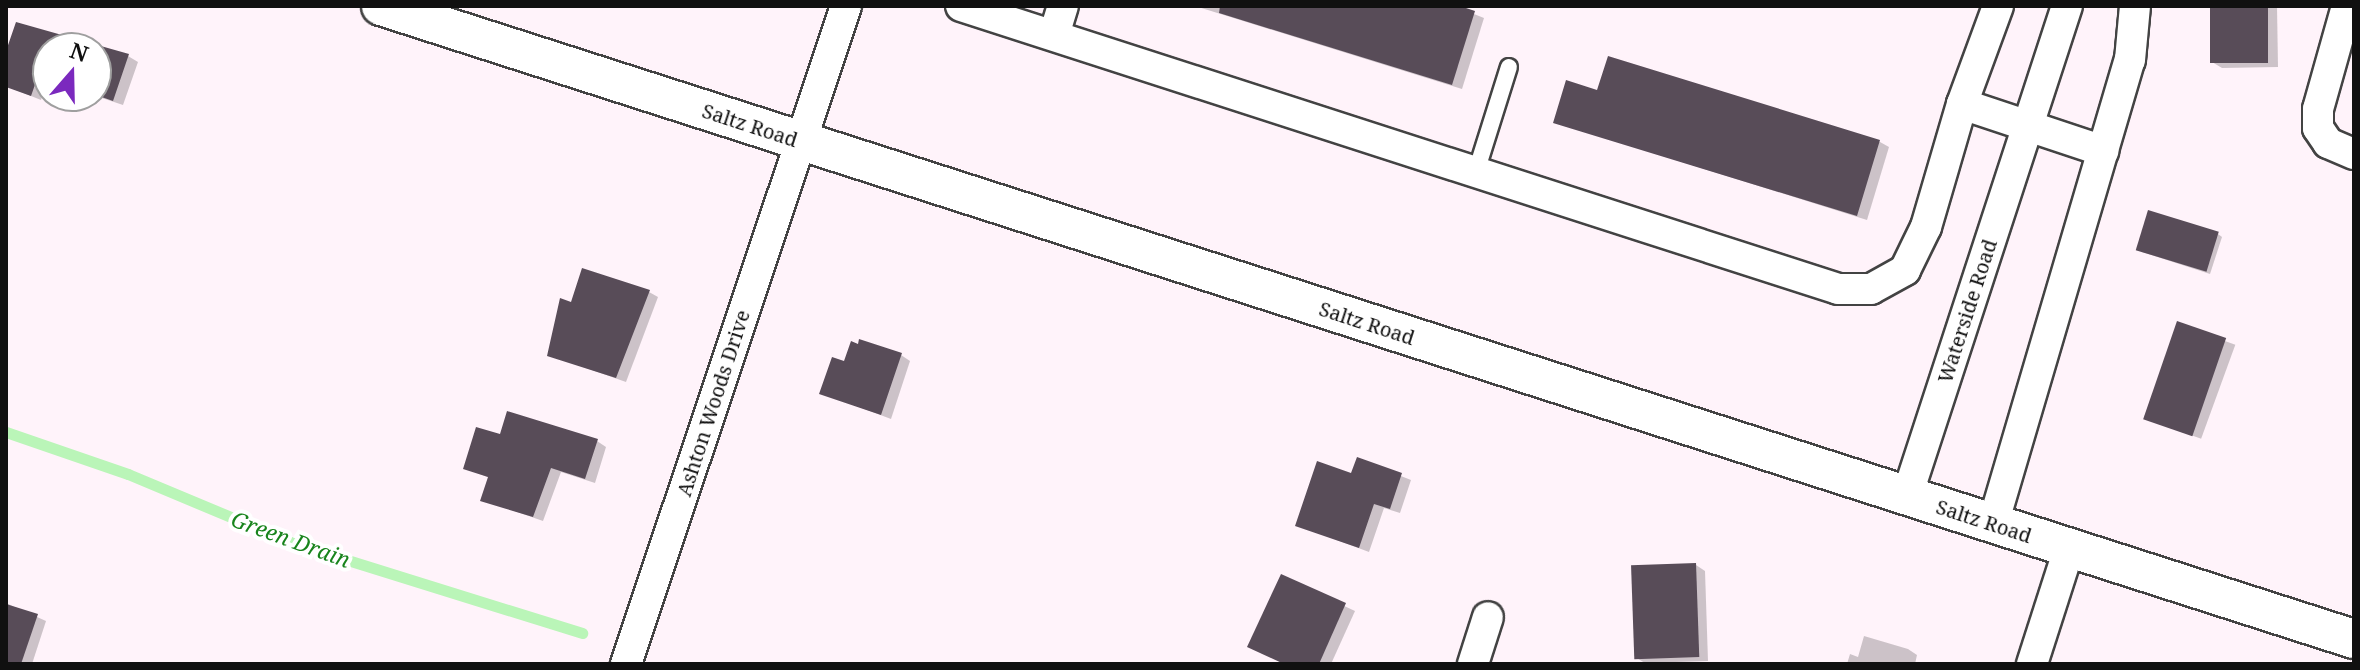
<!DOCTYPE html>
<style>
body{margin:0}
#map{position:relative;width:2360px;height:670px;overflow:hidden;background:#fff3fa;font-family:"Noto Serif",serif}
div>[style]{position:absolute}
.shadow>*{inset:0;background:#0003;transform-origin:0 0}
.stream>*{height:11px;margin:-5.5px;padding:0 5.5px;transform-origin:5.5px;border-radius:5.5px;background:#baf5b8}
.building>*{inset:0;background:#584c58;transform-origin:0 0}
.roads{filter:drop-shadow(2px 0 #434343) drop-shadow(-2px 0 #434343) drop-shadow(0 2px #434343) drop-shadow(0 -2px #434343)}
.service>*{height:16px;margin:-8px;padding:0 8px;transform-origin:8px;border-radius:8px;background:#fff}
.minor>*{height:30px;margin:-15px;padding:0 15px;transform-origin:15px;border-radius:15px;background:#fff}
.tertiary>*{height:38px;margin:-19px;padding:0 19px;transform-origin:19px;border-radius:19px;background:#fff}
span{translate:-50% -50%;white-space:nowrap;text-align:center;line-height:1.15;-webkit-text-stroke:8px #fff;paint-order:stroke}
.street-label{font-size:20px;color:#101010}
.water-label{font-size:22px;color:#18841c;font-style:italic}
.frame{position:absolute;inset:0;border:8px solid #101010;pointer-events:none}
.north{position:absolute;left:32px;top:32px;width:80px;height:80px;box-sizing:border-box;background:#fff;border:2px solid #9f9f9f;border-radius:50%;rotate:20deg;font-size:22px;font-weight:700;line-height:32px;text-align:center;color:#101010}
.north::after{content:'';display:block;margin:auto;width:28px;height:36px;background:#7b29be;clip-path:polygon(50% 0,100% 100%,50% 72%,0 100%)}
</style>
<div id="map">
<div class="shadow">
<i style="clip-path:polygon(1195px 6px,1454px 6px,1484px 18px,1462px 89px)"></i>
<i style="clip-path:polygon(2211px 6px,2277px 6px,2278px 67px,2222px 68px,2212px 62px)"></i>
<i style="clip-path:polygon(17px 24px,128px 56px,138px 62px,123px 105px,96px 96px,96px 48px,48px 48px,48px 80px,41px 100px,6px 86px)"></i>
<i style="clip-path:polygon(1599px 92px,1880px 142px,1889px 147px,1867px 220px,1555px 122px)"></i>
<i style="clip-path:polygon(2218px 234px,2222px 237px,2210px 274px,2142px 252px)"></i>
<i style="clip-path:polygon(649px 292px,658px 297px,626px 382px,549px 355px)"></i>
<i style="left:2178px;top:324px;width:61px;height:100px;rotate:20deg"></i>
<i style="clip-path:polygon(901px 355px,910px 361px,891px 419px,822px 393px,846px 363px)"></i>
<i style="clip-path:polygon(501px 436px,597px 441px,606px 447px,595px 483px,561px 472px,543px 521px,483px 500px,490px 478px,465px 468px)"></i>
<i style="clip-path:polygon(1358px 459px,1411px 480px,1400px 513px,1384px 508px,1369px 552px,1297px 525px,1353px 475px)"></i>
<i style="clip-path:polygon(1696px 565px,1705px 571px,1708px 661px,1645px 663px,1635px 657px)"></i>
<i style="clip-path:polygon(1282px 577px,1355px 611px,1331px 664px,1286px 664px)"></i>
<i style="clip-path:polygon(6px 603px,46px 621px,32px 664px,6px 664px)"></i>
<i style="clip-path:polygon(1864px 636px,1908px 649px,1917px 655px,1915px 664px,1847px 664px,1850px 654px,1858px 657px)"></i>
</div>
<div class="stream">
<i style="left:6px;top:432px;width:129px;rotate:19deg"></i>
<i style="left:128px;top:474px;width:179px;rotate:22.7deg"></i>
<i style="left:293px;top:543px;width:303px;rotate:17.3deg"></i>
</div>
<div class="building">
<i style="clip-path:polygon(1220px 6px,1460px 6px,1475px 11px,1452px 85px,1219px 13px)"></i>
<i style="left:2210px;top:6px;width:58px;height:57px"></i>
<i style="clip-path:polygon(16px 22px,129px 54px,113px 101px,96px 95px,96px 48px,48px 48px,48px 79px,38px 76px,31px 96px,6px 87px,6px 51px)"></i>
<i style="clip-path:polygon(1608px 56px,1880px 140px,1857px 216px,1553px 123px,1566px 80px,1597px 90px)"></i>
<i style="left:2148px;top:210px;width:74px;height:42px;rotate:17deg"></i>
<i style="clip-path:polygon(582px 268px,650px 290px,616px 378px,547px 356px,560px 298px,571px 302px)"></i>
<i style="left:2177px;top:321px;width:52px;height:104px;rotate:19deg"></i>
<i style="clip-path:polygon(859px 339px,902px 353px,881px 415px,819px 394px,832px 357px,844px 361px,851px 341px,858px 344px)"></i>
<i style="clip-path:polygon(507px 411px,598px 439px,585px 479px,551px 468px,533px 517px,480px 501px,488px 477px,463px 469px,476px 427px,500px 434px)"></i>
<i style="clip-path:polygon(1357px 457px,1402px 473px,1390px 509px,1374px 504px,1359px 548px,1295px 526px,1317px 461px,1351px 473px)"></i>
<i style="left:1696px;top:563px;width:94px;height:65px;rotate:88deg"></i>
<i style="clip-path:polygon(1281px 574px,1346px 603px,1319px 664px,1284px 664px,1247px 647px)"></i>
<i style="clip-path:polygon(6px 604px,38px 614px,21px 664px,6px 664px)"></i>
</div>
<div class="roads">
<div class="service">
<i style="left:1476px;top:172px;width:110px;rotate:-72.6deg"></i>
</div>
<div class="minor">
<i style="left:961px;top:6px;width:922px;rotate:17.88deg"></i>
<i style="left:1838px;top:289px;width:33px"></i>
<i style="left:1871px;top:289px;width:39px;rotate:-29deg"></i>
<i style="left:1905px;top:270px;width:48px;rotate:-64deg"></i>
<i style="left:1926px;top:227px;width:128px;rotate:-73.7deg"></i>
<i style="left:1962px;top:104px;width:104px;rotate:-69.8deg"></i>
<i style="left:2347px;top:6px;width:107px;rotate:105.7deg"></i>
<i style="left:2318px;top:109px;width:19px;rotate:90deg"></i>
<i style="left:2318px;top:128px;width:18px;rotate:56deg"></i>
<i style="left:2328px;top:143px;width:28px;rotate:23deg"></i>
<i style="left:1054px;top:35px;width:30px;rotate:-73deg"></i>
<i style="left:1962px;top:104px;width:149px;rotate:18.4deg"></i>
<i style="left:1907px;top:496px;width:515px;rotate:-71.92deg"></i>
<i style="left:1993px;top:524px;width:484px;rotate:-73.6deg"></i>
<i style="left:2130px;top:60px;width:54px;rotate:-84.7deg"></i>
<i style="left:626px;top:664px;width:694px;rotate:-71.51deg"></i>
<i style="left:1473px;top:664px;width:49px;rotate:-72.3deg"></i>
<i style="left:2032px;top:664px;width:121px;rotate:-72.2deg"></i>
</div>
<div class="tertiary">
<i style="left:381px;top:6px;width:2072px;rotate:17.79deg"></i>
</div>
</div>
<div class="street-label">
<span style="left:750px;top:125px;rotate:18deg">Saltz Road</span>
<span style="left:1967px;top:311px;rotate:-72deg">Waterside Road</span>
<span style="left:1367px;top:323px;rotate:18deg">Saltz Road</span>
<span style="left:713px;top:403px;rotate:-72deg">Ashton Woods Drive</span>
<span style="left:1984px;top:521px;rotate:18deg">Saltz Road</span>
</div>
<div class="water-label">
<span style="left:291px;top:539px;rotate:20deg">Green Drain</span>
</div>
<div class="frame"></div>
<div class="north">N</div>
</div>
